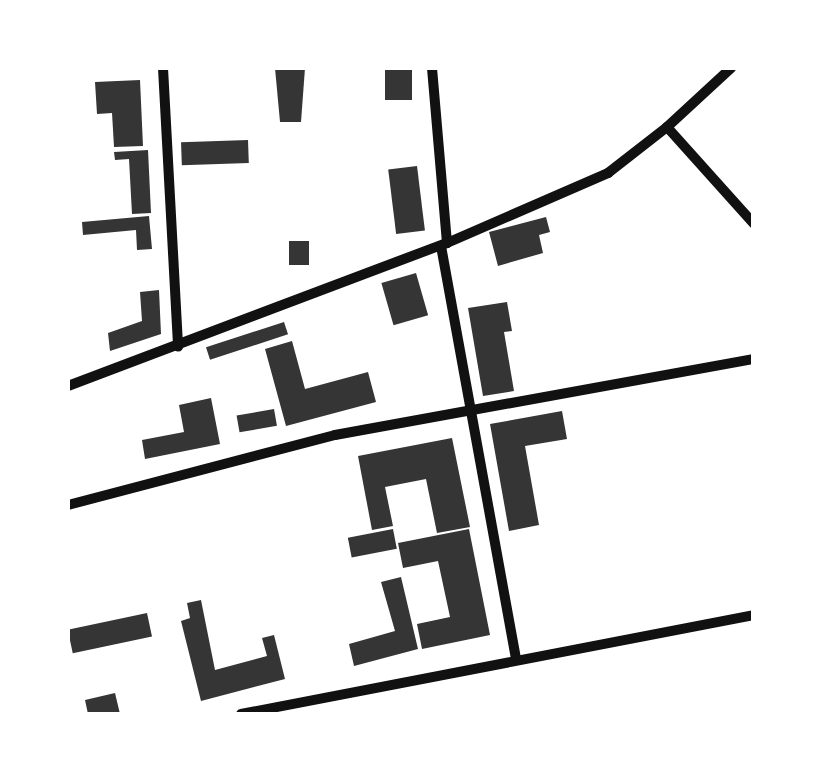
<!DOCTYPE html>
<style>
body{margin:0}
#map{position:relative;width:821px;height:782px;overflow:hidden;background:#fff;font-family:Inter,sans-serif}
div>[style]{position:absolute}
.building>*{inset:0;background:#353535;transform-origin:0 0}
.minor>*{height:10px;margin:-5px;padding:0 5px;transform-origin:5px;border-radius:5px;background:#111}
span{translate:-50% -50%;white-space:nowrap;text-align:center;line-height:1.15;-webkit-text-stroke:9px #fff;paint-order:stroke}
.frame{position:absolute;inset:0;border:70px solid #fff;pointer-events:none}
</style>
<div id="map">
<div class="building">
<i style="clip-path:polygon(275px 68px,305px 68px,301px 122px,280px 122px)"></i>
<i style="left:385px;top:68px;width:27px;height:32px"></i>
<i style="clip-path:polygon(140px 80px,143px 146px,114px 147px,112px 113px,97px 114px,95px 82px)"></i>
<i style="left:248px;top:140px;width:23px;height:67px;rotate:88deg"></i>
<i style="clip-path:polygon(148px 150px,151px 213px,132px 214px,129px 159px,115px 160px,114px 152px)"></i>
<i style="left:417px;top:166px;width:65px;height:29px;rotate:83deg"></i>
<i style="clip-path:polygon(149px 216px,152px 249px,137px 250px,136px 230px,83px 235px,82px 222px)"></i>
<i style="clip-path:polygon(546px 217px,550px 232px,539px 235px,543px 253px,498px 266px,489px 232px)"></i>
<i style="left:289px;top:241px;width:20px;height:24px"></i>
<i style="left:416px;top:273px;width:44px;height:36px;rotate:74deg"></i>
<i style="clip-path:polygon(159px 290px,161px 334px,110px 351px,108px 333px,142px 321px,140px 292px)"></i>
<i style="clip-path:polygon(507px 302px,512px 331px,504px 332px,514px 391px,483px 396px,468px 308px)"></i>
<i style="left:284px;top:322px;width:13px;height:82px;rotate:72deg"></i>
<i style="clip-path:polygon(292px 341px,305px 389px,368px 372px,376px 402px,286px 426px,265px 349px)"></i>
<i style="clip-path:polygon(211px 398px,220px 444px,145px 459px,142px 440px,184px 432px,179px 405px)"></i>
<i style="left:274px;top:409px;width:17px;height:38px;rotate:80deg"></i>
<i style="clip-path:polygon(562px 411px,567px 439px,525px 446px,539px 525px,509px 531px,490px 424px)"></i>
<i style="clip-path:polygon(452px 438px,470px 527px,437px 533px,426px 479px,385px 487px,393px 526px,372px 530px,358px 456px)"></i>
<i style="left:393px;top:529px;width:20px;height:46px;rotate:79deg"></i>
<i style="clip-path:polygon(469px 529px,490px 635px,422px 649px,417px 624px,450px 617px,438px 561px,403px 568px,398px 543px)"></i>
<i style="clip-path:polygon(401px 577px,418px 649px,354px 666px,349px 644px,395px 631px,381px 582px)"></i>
<i style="clip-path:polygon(201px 600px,215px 670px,267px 656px,262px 638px,274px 635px,285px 679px,201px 701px,181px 621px,190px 618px,187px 603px)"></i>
<i style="left:147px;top:613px;width:24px;height:81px;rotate:78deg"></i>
<i style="clip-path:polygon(115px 693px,120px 714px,88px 714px,85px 700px)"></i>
</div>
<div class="minor">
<i style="left:163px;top:68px;width:279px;rotate:86.9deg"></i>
<i style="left:432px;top:68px;width:176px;rotate:85.1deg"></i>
<i style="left:731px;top:68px;width:87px;rotate:137.3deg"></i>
<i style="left:667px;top:127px;width:130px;rotate:48.1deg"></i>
<i style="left:441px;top:246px;width:420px;rotate:79.7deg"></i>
<i style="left:68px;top:386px;width:405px;rotate:-20.7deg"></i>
<i style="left:447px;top:243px;width:176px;rotate:-23.5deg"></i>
<i style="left:608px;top:173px;width:75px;rotate:-37.9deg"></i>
<i style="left:68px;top:505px;width:276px;rotate:-14.7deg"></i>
<i style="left:335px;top:435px;width:426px;rotate:-10.3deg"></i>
<i style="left:241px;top:714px;width:522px;rotate:-10.92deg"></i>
</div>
<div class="frame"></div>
</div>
